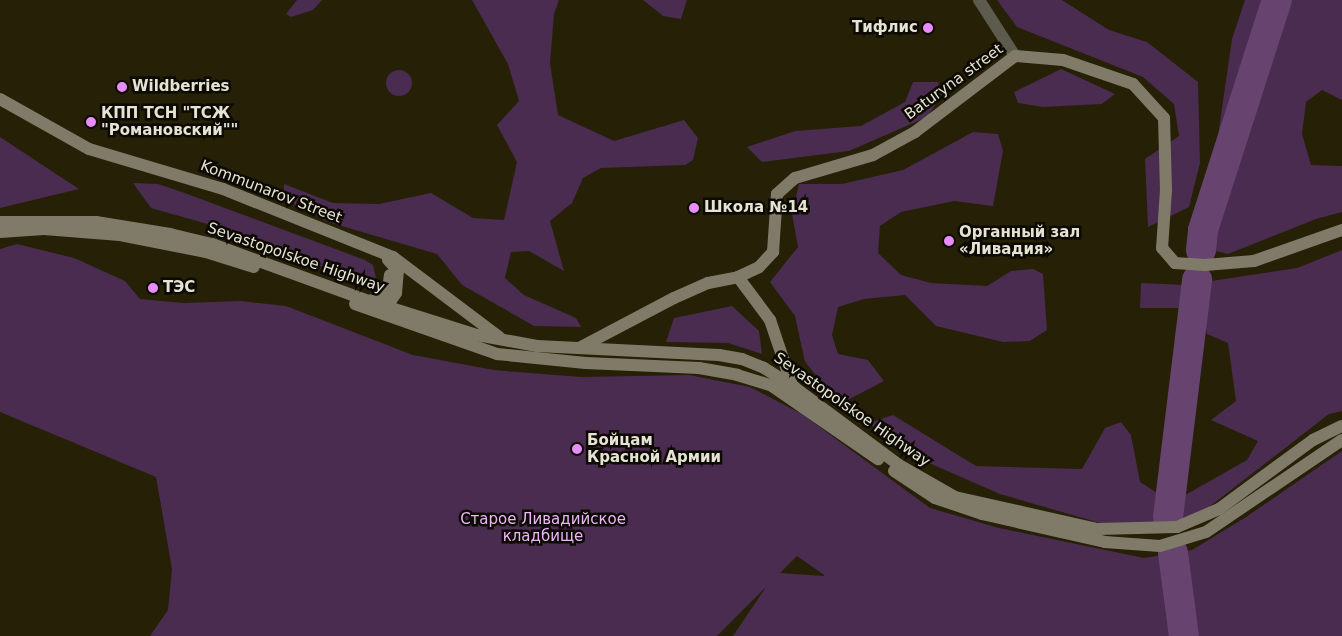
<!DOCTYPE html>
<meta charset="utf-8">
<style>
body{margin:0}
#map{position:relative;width:1342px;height:636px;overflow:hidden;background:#252006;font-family:"DejaVu Sans",sans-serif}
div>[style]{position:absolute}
.green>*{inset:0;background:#492c50}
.round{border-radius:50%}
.river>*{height:30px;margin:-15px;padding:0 15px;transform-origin:15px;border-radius:15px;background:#67446f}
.street>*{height:12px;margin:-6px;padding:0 6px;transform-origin:6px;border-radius:6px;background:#5d5a4e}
.secondary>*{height:12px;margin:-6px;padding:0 6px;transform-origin:6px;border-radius:6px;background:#7f7b68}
.dots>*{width:14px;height:14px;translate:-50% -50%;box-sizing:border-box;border:2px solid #0c0a02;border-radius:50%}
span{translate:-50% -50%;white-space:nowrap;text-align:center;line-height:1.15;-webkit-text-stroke:5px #0c0a02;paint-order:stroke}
.poi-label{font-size:15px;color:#e6e3d4;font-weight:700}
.right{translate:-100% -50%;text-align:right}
.left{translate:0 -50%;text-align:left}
.street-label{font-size:15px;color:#e6e3d4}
.park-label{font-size:15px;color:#eeb6fa}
</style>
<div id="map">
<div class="green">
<i style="clip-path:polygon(297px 0,322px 0,313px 10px,291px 17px,286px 14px)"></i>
<i style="clip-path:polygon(472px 0,559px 0,554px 14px,550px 63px,558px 115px,614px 141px,684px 120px,698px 138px,693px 160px,685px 165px,601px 168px,583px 178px,572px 203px,550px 221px,564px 271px,529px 251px,511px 252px,505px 278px,524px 295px,576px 318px,581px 327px,534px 326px,462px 285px,437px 254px,328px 222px,296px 206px,284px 190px,284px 184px,333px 203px,379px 204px,431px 193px,473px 218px,504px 220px,517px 162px,497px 125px,519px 101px,508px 64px)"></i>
<i style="clip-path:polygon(643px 0,687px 0,681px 19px,663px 16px)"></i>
<i style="clip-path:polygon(997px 0,1062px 0,1109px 30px,1147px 42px,1198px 82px,1200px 163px,1189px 207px,1148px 227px,1145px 159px,1179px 136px,1174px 104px,1143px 77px,1017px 27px)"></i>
<i style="clip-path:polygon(1245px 0,1342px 0,1342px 100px,1322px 90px,1306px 102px,1302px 134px,1311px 165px,1342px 166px,1342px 212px,1316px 219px,1228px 254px,1216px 251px,1212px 233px,1219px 129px,1232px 39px)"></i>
<i style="clip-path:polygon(1061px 69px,1115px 94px,1102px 104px,1043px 107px,1018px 103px,1014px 92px)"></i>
<i class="round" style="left:386px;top:70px;width:26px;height:26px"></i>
<i style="clip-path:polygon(913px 82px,938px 82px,942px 95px,927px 117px,849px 151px,762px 162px,747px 147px,795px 131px,861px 126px,905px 102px)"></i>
<i style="clip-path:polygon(973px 132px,998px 134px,1003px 151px,993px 206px,954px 201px,901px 212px,880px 226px,878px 253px,901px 275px,931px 283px,987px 286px,1011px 271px,1033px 269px,1043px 274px,1047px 330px,1030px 341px,1003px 342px,936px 326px,905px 295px,864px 299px,838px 307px,832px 335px,838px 354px,868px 360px,884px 381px,840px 404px,805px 362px,795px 316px,770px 282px,798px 247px,792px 214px,799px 184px,842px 184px,903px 170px)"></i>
<i style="clip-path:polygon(0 137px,79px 189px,0 208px)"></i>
<i style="clip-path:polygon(133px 183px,158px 184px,182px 192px,365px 260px,373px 265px,376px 278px,369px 283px,349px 277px,211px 225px,151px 208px)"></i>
<i style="clip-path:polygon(evenodd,17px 244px,74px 258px,125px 281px,140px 299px,183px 303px,241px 301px,286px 306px,413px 355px,494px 370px,581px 377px,689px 375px,750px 387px,802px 414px,930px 508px,999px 528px,1144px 558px,1192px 550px,1246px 517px,1342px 451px,1342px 636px,733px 636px,766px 587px,717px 636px,150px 636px,168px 610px,172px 569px,156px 477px,0 412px,0 249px,17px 244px,797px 556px,824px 575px,824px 576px,780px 573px,797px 556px)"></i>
<i style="clip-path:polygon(1342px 250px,1342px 411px,1329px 414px,1205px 510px,1154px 529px,1100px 523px,1000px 494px,906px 453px,869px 423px,893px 415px,976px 466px,1082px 469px,1105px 428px,1121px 422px,1131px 435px,1140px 482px,1162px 496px,1187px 494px,1247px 460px,1258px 441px,1211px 420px,1236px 401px,1228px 343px,1207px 334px,1202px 308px,1140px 308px,1141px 283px,1185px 285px,1297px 268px)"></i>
<i style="clip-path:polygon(732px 306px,759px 331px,762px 354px,728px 343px,666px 342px,674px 318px)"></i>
</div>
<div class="river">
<i style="left:1201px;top:250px;width:20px;rotate:-84deg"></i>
<i style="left:1203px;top:230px;width:242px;rotate:-72.2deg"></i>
<i style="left:1168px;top:517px;width:239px;rotate:-83deg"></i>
<i style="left:1173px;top:553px;width:84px;rotate:82.5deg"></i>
</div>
<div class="street">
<i style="left:979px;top:0;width:67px;rotate:57.3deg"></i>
</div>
<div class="secondary">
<i style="left:0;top:99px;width:102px;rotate:29.3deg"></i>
<i style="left:89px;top:149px;width:140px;rotate:16.6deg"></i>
<i style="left:223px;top:189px;width:183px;rotate:21.8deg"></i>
<i style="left:393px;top:257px;width:133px;rotate:37deg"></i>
<i style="left:0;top:222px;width:96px"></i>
<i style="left:96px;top:222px;width:75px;rotate:9.2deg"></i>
<i style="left:170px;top:234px;width:43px;rotate:13.4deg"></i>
<i style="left:212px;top:244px;width:167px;rotate:20deg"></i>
<i style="left:369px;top:301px;width:113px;rotate:17.5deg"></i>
<i style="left:477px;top:335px;width:61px;rotate:10.4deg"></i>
<i style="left:537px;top:346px;width:182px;rotate:2.8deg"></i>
<i style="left:719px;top:355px;width:23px;rotate:10deg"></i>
<i style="left:742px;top:359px;width:24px;rotate:22deg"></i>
<i style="left:764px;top:368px;width:36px;rotate:32deg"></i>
<i style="left:794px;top:387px;width:131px;rotate:36.6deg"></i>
<i style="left:899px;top:465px;width:64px;rotate:29.7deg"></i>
<i style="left:955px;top:497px;width:146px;rotate:12.7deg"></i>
<i style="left:1097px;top:529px;width:80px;rotate:-1.4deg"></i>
<i style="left:1177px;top:527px;width:46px;rotate:-23.2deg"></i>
<i style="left:1219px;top:509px;width:117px;rotate:-36.3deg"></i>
<i style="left:1313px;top:440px;width:32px;rotate:-26deg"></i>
<i style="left:0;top:232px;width:44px;rotate:-3.9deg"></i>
<i style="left:44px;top:229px;width:76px;rotate:4.5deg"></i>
<i style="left:120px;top:235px;width:88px;rotate:11.2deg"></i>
<i style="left:206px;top:252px;width:50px;rotate:17.4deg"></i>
<i style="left:738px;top:277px;width:54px;rotate:53.3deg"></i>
<i style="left:770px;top:320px;width:72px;rotate:71.3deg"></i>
<i style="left:369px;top:301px;width:10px;rotate:-17deg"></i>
<i style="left:379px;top:298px;width:13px;rotate:-45deg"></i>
<i style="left:388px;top:289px;width:14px;rotate:-82deg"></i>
<i style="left:355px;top:304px;width:151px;rotate:19.4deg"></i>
<i style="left:497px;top:354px;width:89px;rotate:5.8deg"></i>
<i style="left:586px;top:363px;width:113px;rotate:2.5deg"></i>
<i style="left:699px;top:368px;width:39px;rotate:10deg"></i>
<i style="left:737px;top:375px;width:37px;rotate:17deg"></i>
<i style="left:772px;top:386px;width:129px;rotate:34.6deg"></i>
<i style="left:381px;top:309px;width:7px;rotate:-27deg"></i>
<i style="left:387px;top:306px;width:16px;rotate:-55deg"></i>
<i style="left:396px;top:293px;width:22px;rotate:-85deg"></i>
<i style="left:398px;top:271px;width:15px;rotate:-132deg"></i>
<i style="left:579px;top:348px;width:107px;rotate:-27.8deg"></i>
<i style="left:674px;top:298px;width:37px;rotate:-24deg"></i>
<i style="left:708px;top:283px;width:31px;rotate:-11deg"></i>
<i style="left:738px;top:277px;width:23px;rotate:-25deg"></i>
<i style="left:759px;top:267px;width:21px;rotate:-47deg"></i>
<i style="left:773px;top:252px;width:58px;rotate:-86.1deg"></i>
<i style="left:777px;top:194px;width:24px;rotate:-42deg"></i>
<i style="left:795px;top:178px;width:81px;rotate:-16.4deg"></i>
<i style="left:873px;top:155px;width:48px;rotate:-28.7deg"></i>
<i style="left:915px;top:132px;width:126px;rotate:-37.2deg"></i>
<i style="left:1015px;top:56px;width:48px;rotate:4.8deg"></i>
<i style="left:1063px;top:60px;width:74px;rotate:18.9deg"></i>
<i style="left:1133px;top:84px;width:46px;rotate:47.6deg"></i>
<i style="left:1164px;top:118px;width:72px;rotate:88.4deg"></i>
<i style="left:1166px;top:190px;width:58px;rotate:93.9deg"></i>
<i style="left:1162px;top:248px;width:20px;rotate:49deg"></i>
<i style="left:1175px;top:263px;width:30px;rotate:4deg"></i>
<i style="left:1205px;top:265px;width:49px;rotate:-4.7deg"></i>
<i style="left:1254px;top:261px;width:93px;rotate:-19.4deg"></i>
<i style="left:894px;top:471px;width:49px;rotate:33.4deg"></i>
<i style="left:935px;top:498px;width:50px;rotate:18.8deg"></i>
<i style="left:982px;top:514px;width:126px;rotate:12.8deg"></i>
<i style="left:1105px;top:542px;width:55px;rotate:4.2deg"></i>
<i style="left:1160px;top:546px;width:48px;rotate:-16.9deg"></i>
<i style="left:1206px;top:532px;width:164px;rotate:-34.1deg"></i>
</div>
<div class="dots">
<i style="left:928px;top:28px;background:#e98dfe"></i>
<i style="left:122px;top:87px;background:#e98dfe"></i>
<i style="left:91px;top:122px;background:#e98dfe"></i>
<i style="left:694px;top:208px;background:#e98dfe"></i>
<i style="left:949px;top:241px;background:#e98dfe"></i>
<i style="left:153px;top:288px;background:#e98dfe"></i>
<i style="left:577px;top:449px;background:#e98dfe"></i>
</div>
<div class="poi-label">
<span class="right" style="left:918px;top:28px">Тифлис</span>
<span class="left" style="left:132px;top:87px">Wildberries</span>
<span class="left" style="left:101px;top:122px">КПП ТСН "ТСЖ<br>"Романовский""</span>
<span class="left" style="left:704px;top:208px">Школа №14</span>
<span class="left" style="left:959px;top:241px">Органный зал<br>«Ливадия»</span>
<span class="left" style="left:163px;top:288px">ТЭС</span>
<span class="left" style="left:587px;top:449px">Бойцам<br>Красной Армии</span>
</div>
<div class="street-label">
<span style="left:954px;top:82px;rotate:-36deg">Baturyna street</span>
<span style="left:271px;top:192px;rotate:21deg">Kommunarov Street</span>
<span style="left:296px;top:258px;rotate:19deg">Sevastopolskoe Highway</span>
<span style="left:852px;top:410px;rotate:35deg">Sevastopolskoe Highway</span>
</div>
<div class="park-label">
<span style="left:543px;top:528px">Старое Ливадийское<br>кладбище</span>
</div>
</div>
